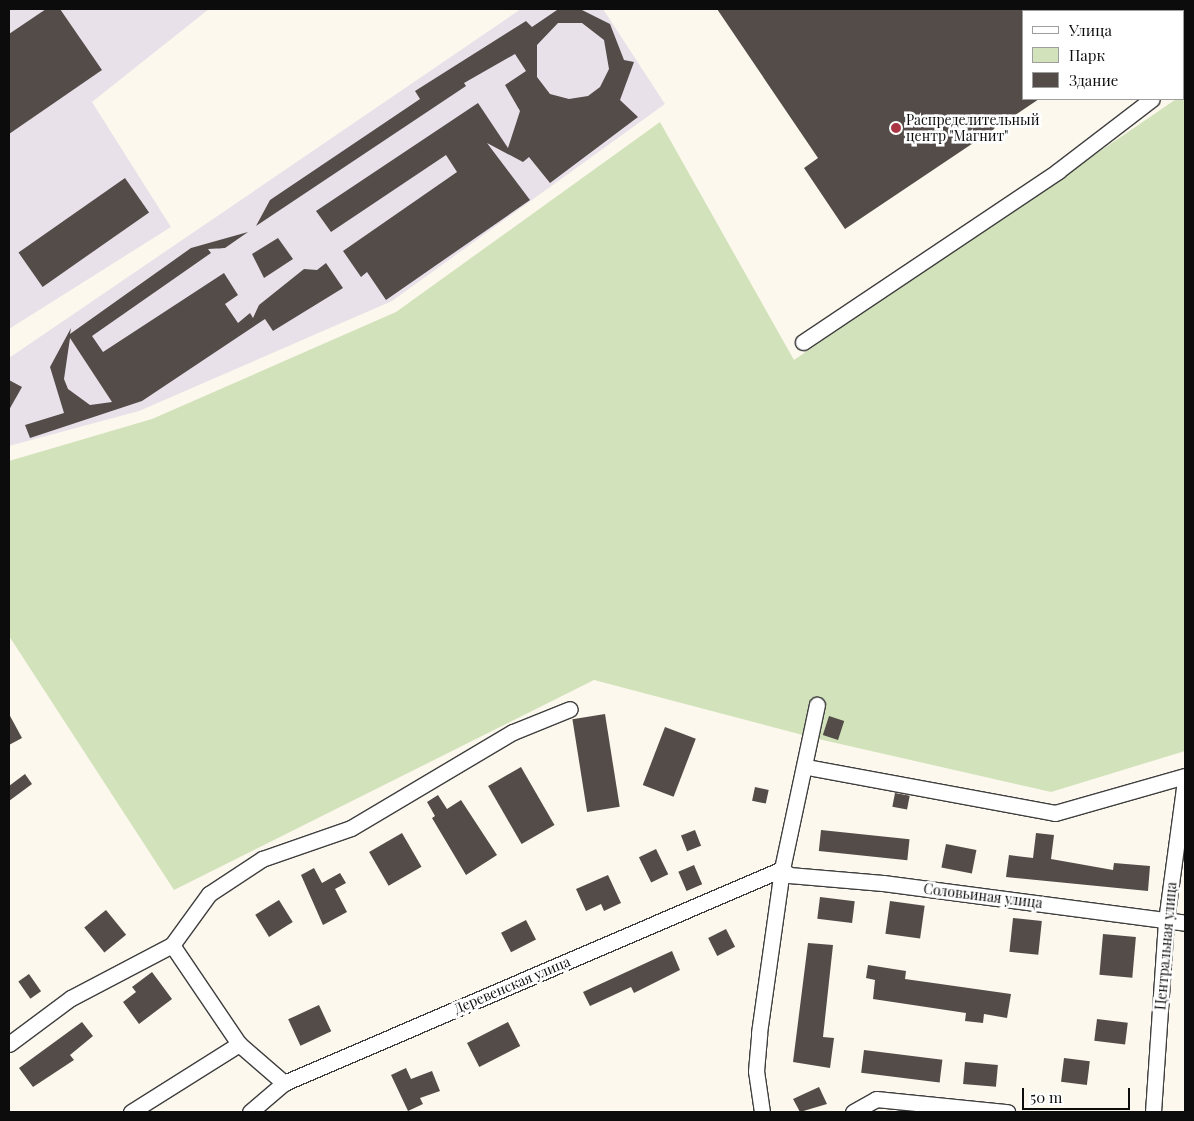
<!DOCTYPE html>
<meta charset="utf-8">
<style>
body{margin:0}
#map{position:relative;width:1194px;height:1121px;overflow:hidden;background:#fdf8ed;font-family:"Playfair Display",serif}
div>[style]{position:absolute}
.industrial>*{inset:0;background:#e8e1ea}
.green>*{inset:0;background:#d2e3bb}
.building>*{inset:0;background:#534c49;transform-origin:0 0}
.roads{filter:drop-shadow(1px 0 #3f3f3f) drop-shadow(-1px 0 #3f3f3f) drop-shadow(0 1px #3f3f3f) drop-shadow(0 -1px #3f3f3f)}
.street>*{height:15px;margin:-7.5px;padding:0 7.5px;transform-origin:7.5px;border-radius:7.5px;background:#fff}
.dots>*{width:14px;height:14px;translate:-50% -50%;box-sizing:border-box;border:2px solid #fff;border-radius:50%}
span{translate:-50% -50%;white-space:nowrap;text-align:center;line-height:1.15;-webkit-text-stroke:5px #fff;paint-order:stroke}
.poi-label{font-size:14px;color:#0c0c0c}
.left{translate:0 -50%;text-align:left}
.street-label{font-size:14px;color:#0c0c0c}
.frame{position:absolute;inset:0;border:10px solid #0c0c0c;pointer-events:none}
.legend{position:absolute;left:1022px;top:10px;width:162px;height:90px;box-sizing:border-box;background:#fff;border:1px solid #9e9e9e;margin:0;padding:6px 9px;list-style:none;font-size:15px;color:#0c0c0c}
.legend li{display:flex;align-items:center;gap:10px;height:25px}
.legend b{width:25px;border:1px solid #9e9e9e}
.scale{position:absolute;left:1022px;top:1088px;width:108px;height:22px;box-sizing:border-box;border:2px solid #0c0c0c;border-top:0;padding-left:6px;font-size:15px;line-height:18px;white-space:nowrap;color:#0c0c0c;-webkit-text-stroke:4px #fff;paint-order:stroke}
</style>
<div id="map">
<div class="industrial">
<i style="clip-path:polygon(9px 9px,209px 9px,92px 102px,171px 227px,9px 329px)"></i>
<i style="clip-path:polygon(521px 9px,603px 9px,665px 104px,392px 301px,139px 411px,9px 446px,9px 358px)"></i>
</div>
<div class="green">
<i style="clip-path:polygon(1185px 93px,1185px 751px,1051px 792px,814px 738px,594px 680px,174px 890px,9px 636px,9px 461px,152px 419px,396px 312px,660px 122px,794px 360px)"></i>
</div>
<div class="building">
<i style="clip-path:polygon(46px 9px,60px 9px,102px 70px,9px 134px,9px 34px)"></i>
<i style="clip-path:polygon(evenodd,580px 9px,610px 24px,624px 60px,634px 62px,620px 100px,638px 117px,550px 183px,529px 157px,523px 162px,487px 143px,530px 200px,386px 300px,367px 272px,361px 277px,343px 251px,457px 172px,446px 155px,331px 232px,316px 211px,478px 103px,508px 148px,520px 111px,505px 85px,526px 71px,515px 54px,464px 83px,466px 86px,256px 226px,270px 200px,420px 99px,415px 91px,526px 21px,532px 27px,557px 10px,580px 9px,558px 23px,582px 23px,604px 40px,609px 69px,600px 87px,588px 96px,569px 99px,550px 94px,537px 77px,537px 45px,558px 23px)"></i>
<i style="clip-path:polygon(717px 9px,1023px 9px,1023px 99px,1039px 99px,845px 229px,804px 168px,818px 158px)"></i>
<i style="left:125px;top:178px;width:42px;height:130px;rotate:55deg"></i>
<i style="clip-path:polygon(evenodd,248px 232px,225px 248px,208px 249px,211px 253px,92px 336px,103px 352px,224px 273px,238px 295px,225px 304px,238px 323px,250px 313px,253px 318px,259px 305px,304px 269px,317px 270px,326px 263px,343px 288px,273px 331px,265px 319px,142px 401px,30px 438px,25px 425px,64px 413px,50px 367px,71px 328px,70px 334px,191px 248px,248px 232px,70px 338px,112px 402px,90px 405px,68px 389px,64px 379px,70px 338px)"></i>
<i style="clip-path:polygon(278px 238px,293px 259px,264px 278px,252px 254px)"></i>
<i style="clip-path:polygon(9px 380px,22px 387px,9px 410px)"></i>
<i style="clip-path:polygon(9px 714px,22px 738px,9px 745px)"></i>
<i style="left:605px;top:714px;width:94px;height:33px;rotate:81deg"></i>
<i style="left:829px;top:716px;width:16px;height:20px;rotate:18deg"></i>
<i style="left:665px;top:727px;width:33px;height:62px;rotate:21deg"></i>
<i style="left:521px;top:767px;width:67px;height:38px;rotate:60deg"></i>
<i style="clip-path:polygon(25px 774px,32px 784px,9px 801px,9px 786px)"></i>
<i style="left:755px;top:787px;width:14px;height:14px;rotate:12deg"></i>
<i style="left:895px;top:793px;width:15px;height:14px;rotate:11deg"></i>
<i style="clip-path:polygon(438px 795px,447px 809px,461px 800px,497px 855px,466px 875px,432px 818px,435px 816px,427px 802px)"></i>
<i style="left:695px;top:830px;width:17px;height:15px;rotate:69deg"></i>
<i style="left:821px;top:830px;width:89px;height:21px;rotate:6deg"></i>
<i style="left:402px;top:833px;width:39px;height:38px;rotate:60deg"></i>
<i style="clip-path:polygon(1036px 833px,1054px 835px,1051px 859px,1113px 870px,1114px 863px,1150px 866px,1148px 891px,1006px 877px,1009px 855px,1033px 858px)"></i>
<i style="left:946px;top:844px;width:31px;height:24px;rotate:11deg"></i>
<i style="left:656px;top:849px;width:28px;height:19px;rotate:64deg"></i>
<i style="left:694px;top:865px;width:21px;height:17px;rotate:67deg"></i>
<i style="clip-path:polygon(314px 868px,322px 883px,340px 873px,346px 883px,335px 889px,347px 912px,323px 925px,301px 875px)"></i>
<i style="clip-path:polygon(608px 875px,621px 903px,604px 911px,601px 904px,586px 911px,576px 889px)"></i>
<i style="left:820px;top:897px;width:35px;height:22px;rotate:7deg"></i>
<i style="left:279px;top:900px;width:26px;height:28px;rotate:58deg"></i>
<i style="left:890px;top:901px;width:35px;height:33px;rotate:8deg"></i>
<i style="left:106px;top:910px;width:32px;height:28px;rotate:51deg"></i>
<i style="left:1013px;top:918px;width:29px;height:34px;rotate:6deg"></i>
<i style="left:526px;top:920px;width:22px;height:28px;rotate:63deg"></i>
<i style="left:726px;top:929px;width:20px;height:20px;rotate:63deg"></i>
<i style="left:1103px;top:934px;width:33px;height:41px;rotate:5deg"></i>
<i style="clip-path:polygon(808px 943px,833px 945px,823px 1037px,834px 1038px,830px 1068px,793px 1062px)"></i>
<i style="clip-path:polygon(672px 951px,680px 970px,634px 993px,631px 987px,590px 1006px,583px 992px)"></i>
<i style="clip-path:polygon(868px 965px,906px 971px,905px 979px,1011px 994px,1007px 1018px,984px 1014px,983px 1023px,965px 1021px,966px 1013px,873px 999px,875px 980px,866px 978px)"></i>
<i style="clip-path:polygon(152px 972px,172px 999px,139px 1024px,123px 1002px,136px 992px,132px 987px)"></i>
<i style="left:29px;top:974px;width:21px;height:13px;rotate:55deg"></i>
<i style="left:319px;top:1005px;width:29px;height:34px;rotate:65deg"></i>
<i style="left:1097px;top:1019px;width:31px;height:22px;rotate:7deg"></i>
<i style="clip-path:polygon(82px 1022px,93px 1036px,70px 1055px,74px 1060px,33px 1087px,19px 1068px)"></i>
<i style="left:508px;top:1022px;width:27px;height:46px;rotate:63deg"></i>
<i style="left:864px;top:1050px;width:79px;height:23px;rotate:7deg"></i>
<i style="left:1064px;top:1058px;width:26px;height:24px;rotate:7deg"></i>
<i style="left:965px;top:1062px;width:33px;height:22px;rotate:5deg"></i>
<i style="clip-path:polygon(406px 1068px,411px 1079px,432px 1071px,440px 1091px,420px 1098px,423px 1104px,408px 1111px,391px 1075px)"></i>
<i style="clip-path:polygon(819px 1087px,827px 1104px,800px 1112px,793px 1099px)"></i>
</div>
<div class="roads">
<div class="street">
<i style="left:1183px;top:75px;width:3px;rotate:-45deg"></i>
<i style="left:803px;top:342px;width:307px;rotate:-33.8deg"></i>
<i style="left:1058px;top:171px;width:118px;rotate:-37.5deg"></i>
<i style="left:807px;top:767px;width:252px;rotate:10.5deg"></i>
<i style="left:1055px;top:813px;width:135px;rotate:-15.9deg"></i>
<i style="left:782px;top:869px;width:9px;rotate:41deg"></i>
<i style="left:789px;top:875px;width:94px;rotate:4.9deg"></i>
<i style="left:883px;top:883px;width:305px;rotate:7.5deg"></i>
<i style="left:172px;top:945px;width:120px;rotate:55.9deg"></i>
<i style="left:239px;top:1044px;width:60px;rotate:40.9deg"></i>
<i style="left:9px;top:1044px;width:77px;rotate:-36.6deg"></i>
<i style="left:71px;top:998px;width:114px;rotate:-27.7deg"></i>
<i style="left:172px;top:945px;width:63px;rotate:-54deg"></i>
<i style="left:209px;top:894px;width:64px;rotate:-33.4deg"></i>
<i style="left:262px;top:859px;width:94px;rotate:-19.2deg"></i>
<i style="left:351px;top:828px;width:188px;rotate:-30.7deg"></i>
<i style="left:513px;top:732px;width:61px;rotate:-22deg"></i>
<i style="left:131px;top:1112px;width:128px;rotate:-32.2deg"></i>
<i style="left:250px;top:1112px;width:45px;rotate:-40.5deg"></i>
<i style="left:284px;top:1083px;width:542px;rotate:-23.25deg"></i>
<i style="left:762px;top:1112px;width:41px;rotate:-98.3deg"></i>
<i style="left:756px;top:1071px;width:38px;rotate:-85deg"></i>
<i style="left:759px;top:1033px;width:166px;rotate:-82deg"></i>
<i style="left:782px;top:869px;width:168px;rotate:-78deg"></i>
<i style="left:853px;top:1112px;width:26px;rotate:-29deg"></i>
<i style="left:876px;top:1099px;width:132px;rotate:5.7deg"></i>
<i style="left:1153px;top:1112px;width:191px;rotate:-86.1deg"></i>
<i style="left:1166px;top:921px;width:142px;rotate:-82.3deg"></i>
</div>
</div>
<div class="dots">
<i style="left:896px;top:128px;background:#aa3543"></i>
</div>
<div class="poi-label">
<span class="left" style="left:906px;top:128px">Распределительный<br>центр "Магнит"</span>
</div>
<div class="street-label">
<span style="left:983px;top:896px;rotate:7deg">Соловьиная улица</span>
<span style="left:1166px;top:946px;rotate:-85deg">Центральная улица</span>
<span style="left:512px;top:985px;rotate:-23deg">Деревенская улица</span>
</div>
<div class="frame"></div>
<ul class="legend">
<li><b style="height:6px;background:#fff"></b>Улица</li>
<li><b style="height:14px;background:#d2e3bb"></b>Парк</li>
<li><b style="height:14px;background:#534c49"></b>Здание</li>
</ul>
<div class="scale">50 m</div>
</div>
